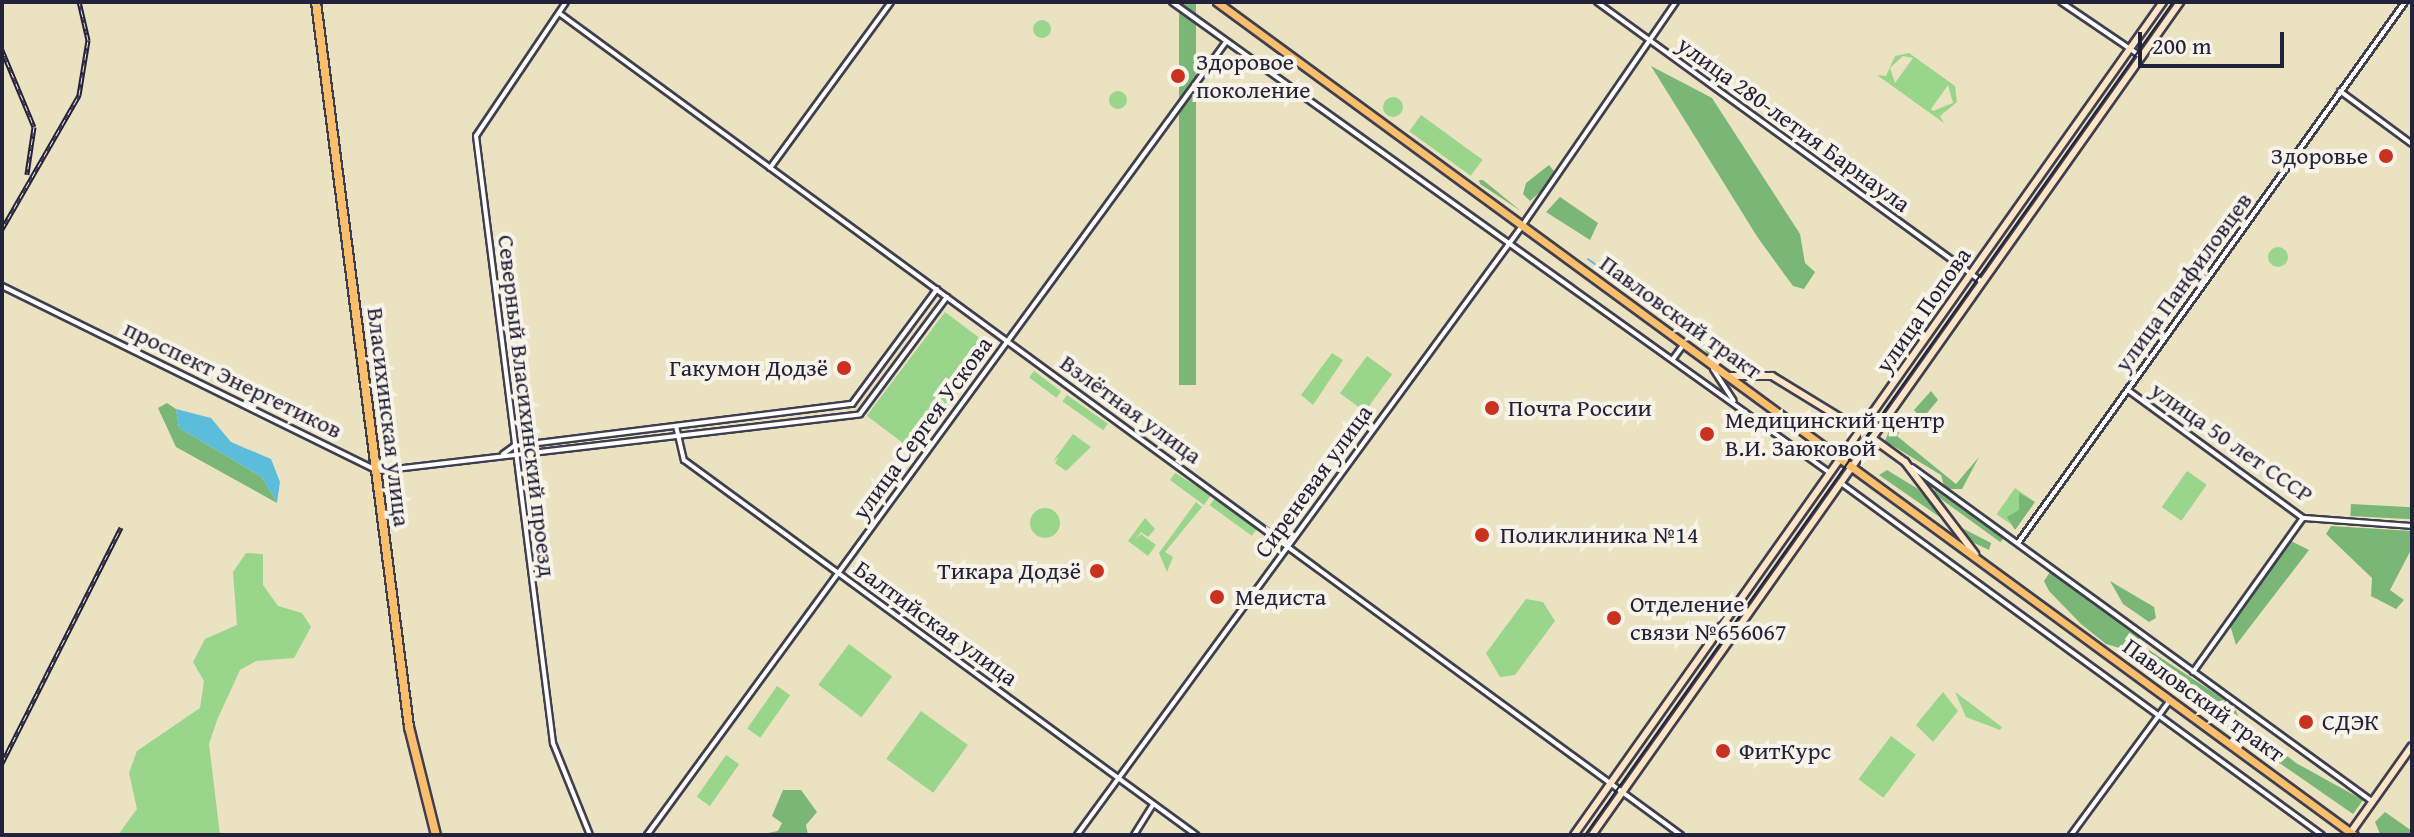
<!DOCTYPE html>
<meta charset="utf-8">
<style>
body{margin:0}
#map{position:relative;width:2414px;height:837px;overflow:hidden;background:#ebe2c2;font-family:"Gentium Book Plus",serif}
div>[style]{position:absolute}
.green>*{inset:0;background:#99d58a;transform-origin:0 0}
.round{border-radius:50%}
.forest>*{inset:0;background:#7ab676;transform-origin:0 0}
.water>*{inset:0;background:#5bbdd9}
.stream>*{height:2px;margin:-1px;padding:0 1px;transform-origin:1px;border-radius:1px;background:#5bbdd9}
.roads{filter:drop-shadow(2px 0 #403f4f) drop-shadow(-2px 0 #403f4f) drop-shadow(0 2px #403f4f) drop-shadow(0 -2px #403f4f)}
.street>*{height:4px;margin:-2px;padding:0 2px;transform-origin:2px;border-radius:2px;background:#fff}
.secondary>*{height:6px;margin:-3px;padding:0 3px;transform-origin:3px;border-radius:3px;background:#fde5c5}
.primary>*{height:7px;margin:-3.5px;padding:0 3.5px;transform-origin:3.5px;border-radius:3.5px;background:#f9bf6d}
.highway>*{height:8px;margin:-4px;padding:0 4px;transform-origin:4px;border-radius:4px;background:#f9bf6d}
.tram>*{height:2px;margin:-1px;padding:0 1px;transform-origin:1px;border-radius:1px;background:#22223b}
.rail>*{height:5px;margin-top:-2.5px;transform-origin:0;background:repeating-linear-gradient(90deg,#f7f3e8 0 6px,#22223b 0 12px);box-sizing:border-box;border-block:2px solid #22223b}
.dots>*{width:22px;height:22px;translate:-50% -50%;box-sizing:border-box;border:4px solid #f7f3e8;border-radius:50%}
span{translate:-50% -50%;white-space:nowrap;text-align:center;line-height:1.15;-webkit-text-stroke:8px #f7f3e8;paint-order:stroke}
.poi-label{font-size:24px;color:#22223b}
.left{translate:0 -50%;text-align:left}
.right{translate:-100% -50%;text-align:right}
.street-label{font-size:24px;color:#22223b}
.frame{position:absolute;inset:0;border:4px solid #22223b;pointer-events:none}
.scale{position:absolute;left:2138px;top:32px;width:146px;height:36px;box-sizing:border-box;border:4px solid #22223b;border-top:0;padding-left:10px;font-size:24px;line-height:28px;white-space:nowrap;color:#22223b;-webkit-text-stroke:6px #f7f3e8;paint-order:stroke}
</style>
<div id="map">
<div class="green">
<i class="round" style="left:1033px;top:20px;width:18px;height:18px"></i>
<i style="clip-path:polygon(evenodd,1909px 53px,1955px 86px,1957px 102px,1940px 116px,1944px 123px,1877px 75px,1886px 76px,1895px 56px,1909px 53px,1903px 56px,1913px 58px,1895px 83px,1890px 68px,1903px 56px,1909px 53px,1948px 85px,1953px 103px,1933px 111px,1931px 109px,1948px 85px)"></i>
<i class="round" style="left:1109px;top:91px;width:18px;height:18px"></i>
<i class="round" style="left:1383px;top:97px;width:20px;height:20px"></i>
<i style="left:1421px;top:115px;width:76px;height:20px;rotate:36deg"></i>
<i class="round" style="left:2268px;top:247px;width:20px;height:20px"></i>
<i style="left:945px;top:312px;width:59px;height:130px;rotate:37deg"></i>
<i style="clip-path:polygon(1332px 353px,1343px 360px,1313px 405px,1301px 395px)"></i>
<i style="left:1367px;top:356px;width:31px;height:46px;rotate:36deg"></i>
<i style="left:1034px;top:371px;width:34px;height:8px;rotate:37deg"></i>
<i style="left:1067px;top:395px;width:50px;height:8px;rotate:35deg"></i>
<i style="clip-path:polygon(1073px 434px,1091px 447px,1066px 471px,1055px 463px,1059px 457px,1053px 461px)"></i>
<i style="left:2187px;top:471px;width:24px;height:44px;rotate:35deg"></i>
<i style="clip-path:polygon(1175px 473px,1211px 495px,1204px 505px,1170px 480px)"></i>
<i style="left:2015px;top:488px;width:24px;height:32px;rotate:35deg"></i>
<i style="left:1215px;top:498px;width:52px;height:9px;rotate:36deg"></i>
<i style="clip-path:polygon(1196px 502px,1202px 507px,1165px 552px,1173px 557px,1167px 572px,1159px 553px)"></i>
<i class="round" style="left:1030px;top:508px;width:30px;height:30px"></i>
<i style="clip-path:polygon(1145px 518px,1155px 529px,1148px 537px,1141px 532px,1135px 540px,1141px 534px,1156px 545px,1148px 556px,1128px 541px)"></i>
<i style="clip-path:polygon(246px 553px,263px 554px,263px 585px,278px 606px,302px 613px,311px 627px,294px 658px,256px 661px,240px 670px,217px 720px,209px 744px,220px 835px,118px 835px,137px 809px,129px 773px,137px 751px,200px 708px,204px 681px,193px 662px,205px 639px,237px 625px,233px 572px)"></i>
<i style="clip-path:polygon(1526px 599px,1543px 602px,1555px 621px,1515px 675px,1500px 677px,1486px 653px)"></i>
<i style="left:849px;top:644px;width:54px;height:51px;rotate:37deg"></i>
<i style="left:777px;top:686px;width:16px;height:52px;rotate:35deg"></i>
<i style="clip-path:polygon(1943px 692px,1958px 711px,1933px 742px,1916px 725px)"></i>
<i style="clip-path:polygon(1955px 692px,2002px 727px,2000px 730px,1966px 717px)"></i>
<i style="left:921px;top:711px;width:58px;height:59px;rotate:36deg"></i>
<i style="left:1891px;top:736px;width:31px;height:54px;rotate:37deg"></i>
<i style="left:726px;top:755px;width:16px;height:51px;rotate:35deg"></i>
</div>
<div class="forest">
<i style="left:1179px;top:2px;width:17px;height:383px"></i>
<i style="clip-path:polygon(1651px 66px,1712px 98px,1800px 234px,1805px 263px,1815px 272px,1804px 289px,1793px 286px,1758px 238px)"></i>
<i style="clip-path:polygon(1549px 165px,1558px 176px,1530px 201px,1523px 194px,1526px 183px)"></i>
<i style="clip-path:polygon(1479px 180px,1483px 180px,1521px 211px,1480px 184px)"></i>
<i style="clip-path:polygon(1560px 197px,1598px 223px,1590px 240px,1546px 212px)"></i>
<i style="clip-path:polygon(1712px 342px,1738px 361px,1743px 369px,1708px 355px,1702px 345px)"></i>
<i style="clip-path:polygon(1931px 391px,1938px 400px,1922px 419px,1914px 410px)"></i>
<i style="clip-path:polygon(167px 403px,176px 409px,179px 428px,262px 477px,277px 503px,176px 447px,158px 408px)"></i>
<i style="clip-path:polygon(1895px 416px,1903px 425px,1897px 436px,1956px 484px,1979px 457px,1962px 489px,1945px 489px,1941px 475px,1885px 441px)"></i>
<i style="clip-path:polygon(1887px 470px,1918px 489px,1944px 520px,1879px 475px)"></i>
<i style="left:1936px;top:488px;width:84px;height:6px;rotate:36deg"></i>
<i style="clip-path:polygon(2019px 493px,2035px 502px,2015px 530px,2007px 517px,2019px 510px)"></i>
<i style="left:2351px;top:504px;width:61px;height:12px;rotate:3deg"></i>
<i style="clip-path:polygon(2331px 526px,2412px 531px,2412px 548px,2390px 590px,2404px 600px,2396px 609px,2371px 596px,2372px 578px,2326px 534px)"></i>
<i style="clip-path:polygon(1962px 528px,1991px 543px,1989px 550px,1966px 539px)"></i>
<i style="clip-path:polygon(2291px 541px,2309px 550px,2236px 645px,2230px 625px)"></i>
<i style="clip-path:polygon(2050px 572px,2140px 637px,2133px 652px,2106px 644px,2081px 624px,2049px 591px,2044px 581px)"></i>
<i style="clip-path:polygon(2110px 581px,2154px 607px,2156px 618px,2149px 622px,2123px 604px)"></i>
<i style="clip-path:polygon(2149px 650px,2234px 706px,2239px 718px,2296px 763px,2363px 800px,2353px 814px,2145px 670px)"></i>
<i style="clip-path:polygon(783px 790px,801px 790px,817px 812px,806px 825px,808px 835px,758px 835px,778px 831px,782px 823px,772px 816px)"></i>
<i style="clip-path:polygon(2385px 812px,2412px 831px,2412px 835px,2380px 834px,2375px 822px)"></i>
</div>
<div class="water">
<i style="clip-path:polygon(176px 409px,211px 418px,231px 442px,271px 459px,280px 482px,277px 503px,262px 477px,179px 428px)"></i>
</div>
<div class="stream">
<i style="left:1588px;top:259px;width:117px;rotate:36deg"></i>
</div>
<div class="roads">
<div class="street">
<i style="left:566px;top:2px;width:161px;rotate:123.9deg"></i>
<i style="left:476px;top:136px;width:612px;rotate:82.77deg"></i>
<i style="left:553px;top:743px;width:99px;rotate:68.1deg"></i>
<i style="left:1172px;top:2px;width:809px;rotate:35.6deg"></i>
<i style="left:1597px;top:2px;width:476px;rotate:36deg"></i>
<i style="left:2061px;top:2px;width:98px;rotate:34.2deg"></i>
<i style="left:559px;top:13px;width:1391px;rotate:36.23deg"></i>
<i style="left:2340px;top:91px;width:89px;rotate:36.4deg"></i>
<i style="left:770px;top:168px;width:205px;rotate:-53.9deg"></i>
<i style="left:2px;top:286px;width:419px;rotate:26.2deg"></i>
<i style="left:378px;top:471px;width:485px;rotate:-6.7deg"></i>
<i style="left:860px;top:414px;width:146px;rotate:-53.4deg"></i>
<i style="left:1673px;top:359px;width:17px;rotate:-54deg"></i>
<i style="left:1713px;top:369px;width:38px;rotate:57deg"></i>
<i style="left:2128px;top:390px;width:217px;rotate:36.2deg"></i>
<i style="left:2303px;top:518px;width:109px;rotate:4.2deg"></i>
<i style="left:676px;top:426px;width:35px;rotate:77deg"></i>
<i style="left:684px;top:460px;width:635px;rotate:36.22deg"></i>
<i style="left:503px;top:454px;width:14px;rotate:-36deg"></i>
<i style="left:514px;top:446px;width:341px;rotate:-7.1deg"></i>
<i style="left:852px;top:404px;width:143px;rotate:-53.5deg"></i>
<i style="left:1912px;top:467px;width:570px;rotate:36.01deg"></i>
<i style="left:1841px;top:483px;width:596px;rotate:36.2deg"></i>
<i style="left:2018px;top:543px;width:665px;rotate:-54.42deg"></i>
<i style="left:2193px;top:672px;width:189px;rotate:-54.5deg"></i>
<i style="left:647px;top:835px;width:982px;rotate:-53.87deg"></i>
<i style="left:1077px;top:835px;width:754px;rotate:-53.84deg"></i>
<i style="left:1522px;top:226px;width:272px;rotate:-55.5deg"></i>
<i style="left:1134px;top:835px;width:36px;rotate:-58deg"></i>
<i style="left:2071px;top:835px;width:167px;rotate:-53.7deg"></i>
</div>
<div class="secondary">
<i style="left:1728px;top:376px;width:44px"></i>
<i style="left:1772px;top:376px;width:103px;rotate:31.5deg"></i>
<i style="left:1872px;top:438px;width:41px;rotate:36deg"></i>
<i style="left:1905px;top:462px;width:116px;rotate:52.7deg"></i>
<i style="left:2351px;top:832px;width:105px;rotate:-54.7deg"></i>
<i style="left:1574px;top:835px;width:1020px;rotate:-54.74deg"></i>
<i style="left:1592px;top:835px;width:1020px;rotate:-54.78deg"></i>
</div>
<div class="primary">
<i style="left:1217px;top:2px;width:1409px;rotate:36.23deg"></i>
</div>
<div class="highway">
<i style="left:316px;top:2px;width:731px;rotate:82.69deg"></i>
<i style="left:409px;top:727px;width:111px;rotate:76deg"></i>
</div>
</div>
<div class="tram">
<i style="left:1585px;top:835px;width:1020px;rotate:-54.78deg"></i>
</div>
<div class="rail">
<i style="left:2px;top:50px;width:83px;rotate:67.4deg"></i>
<i style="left:34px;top:127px;width:48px;rotate:98.5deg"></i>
<i style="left:2px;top:229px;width:155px;rotate:-60.1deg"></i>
<i style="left:79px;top:95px;width:56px;rotate:-80.7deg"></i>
<i style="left:88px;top:40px;width:39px;rotate:-103deg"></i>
<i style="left:2px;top:763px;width:264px;rotate:-63.2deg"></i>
</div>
<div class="dots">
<i style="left:1178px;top:76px;background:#c8321e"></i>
<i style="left:2386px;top:156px;background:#c8321e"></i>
<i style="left:844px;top:368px;background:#c8321e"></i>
<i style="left:1492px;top:408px;background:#c8321e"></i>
<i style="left:1707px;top:434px;background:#c8321e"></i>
<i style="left:1482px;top:535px;background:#c8321e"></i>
<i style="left:1097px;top:571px;background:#c8321e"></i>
<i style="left:1217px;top:597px;background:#c8321e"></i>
<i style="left:1614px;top:618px;background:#c8321e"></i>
<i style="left:2306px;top:722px;background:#c8321e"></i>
<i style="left:1723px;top:751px;background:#c8321e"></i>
</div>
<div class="poi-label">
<span class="left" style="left:1196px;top:76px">Здоровое<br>поколение</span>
<span class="right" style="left:2368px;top:156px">Здоровье</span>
<span class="right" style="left:828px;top:368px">Гакумон Додзё</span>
<span class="left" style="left:1508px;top:408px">Почта России</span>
<span class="left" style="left:1725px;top:434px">Медицинский центр<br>В.И. Заюковой</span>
<span class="left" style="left:1500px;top:535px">Поликлиника №14</span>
<span class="right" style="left:1081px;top:571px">Тикара Додзё</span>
<span class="left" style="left:1235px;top:597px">Медиста</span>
<span class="left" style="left:1630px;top:618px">Отделение<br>связи №656067</span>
<span class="left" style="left:2322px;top:722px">СДЭК</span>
<span class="left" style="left:1739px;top:751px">ФитКурс</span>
</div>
<div class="street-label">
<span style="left:1794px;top:124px;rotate:36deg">улица 280-летия Барнаула</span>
<span style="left:2183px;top:282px;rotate:-54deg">улица Панфиловцев</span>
<span style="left:1923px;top:310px;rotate:-55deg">улица Попова</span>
<span style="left:1681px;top:317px;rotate:36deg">Павловский тракт</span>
<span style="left:233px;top:379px;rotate:26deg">проспект Энергетиков</span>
<span style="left:527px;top:406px;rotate:83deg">Северный Власихинский проезд</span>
<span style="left:1131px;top:409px;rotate:36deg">Взлётная улица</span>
<span style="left:389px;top:417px;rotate:83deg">Власихинская улица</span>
<span style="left:922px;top:428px;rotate:-54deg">улица Сергея Ускова</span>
<span style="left:2232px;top:442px;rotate:35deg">улица 50 лет СССР</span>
<span style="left:1313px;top:481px;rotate:-54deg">Сиреневая улица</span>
<span style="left:936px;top:623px;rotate:36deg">Балтийская улица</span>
<span style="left:2204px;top:700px;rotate:36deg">Павловский тракт</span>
</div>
<div class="frame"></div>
<div class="scale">200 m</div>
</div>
